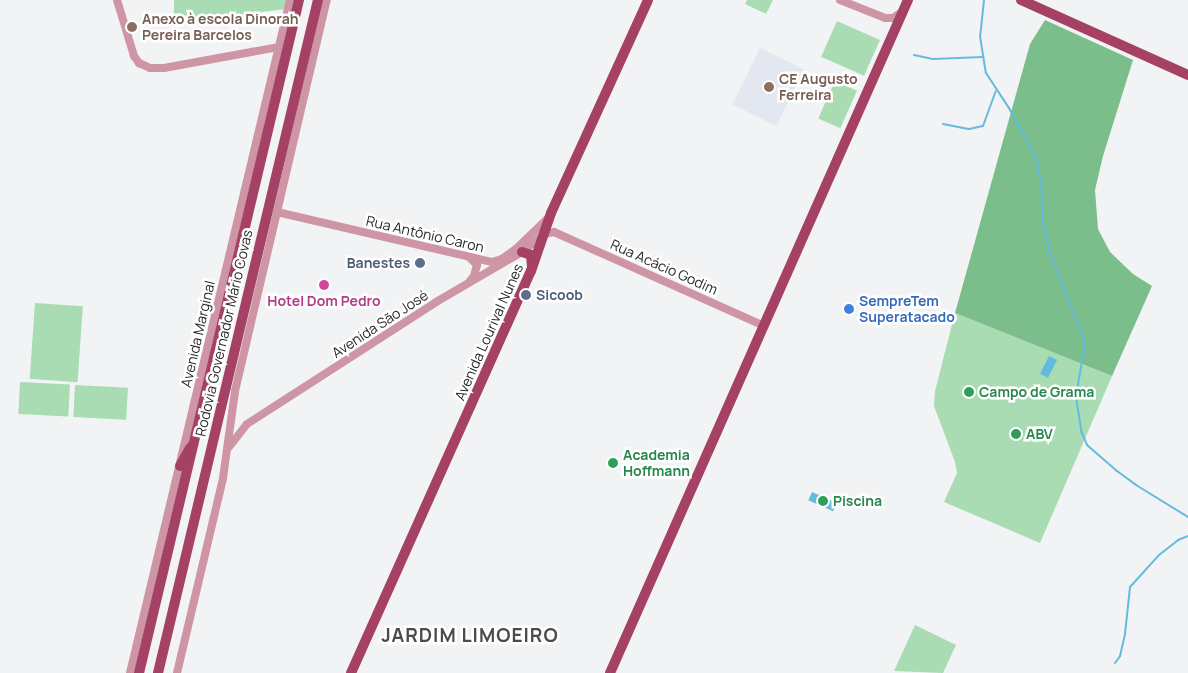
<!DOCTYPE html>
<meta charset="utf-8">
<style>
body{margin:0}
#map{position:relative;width:1188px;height:673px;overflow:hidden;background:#f2f3f4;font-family:Manrope,sans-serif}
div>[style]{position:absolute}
.built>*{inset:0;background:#e3e7ef;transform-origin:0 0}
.green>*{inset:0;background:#a9dcb3;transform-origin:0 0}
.forest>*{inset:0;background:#7cbe8b}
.water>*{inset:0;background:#63bbe0;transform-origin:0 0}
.stream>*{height:2px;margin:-1px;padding:0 1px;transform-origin:1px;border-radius:1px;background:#63bbe0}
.minor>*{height:8px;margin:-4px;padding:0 4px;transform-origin:4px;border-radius:4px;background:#ce95a4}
.major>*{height:10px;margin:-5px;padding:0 5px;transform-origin:5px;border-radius:5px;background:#a54164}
.dots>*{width:14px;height:14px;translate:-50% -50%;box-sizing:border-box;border:2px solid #fff;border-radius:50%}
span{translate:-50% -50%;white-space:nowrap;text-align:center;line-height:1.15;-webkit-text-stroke:5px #fff;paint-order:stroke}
.education-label{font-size:14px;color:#785e54;font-weight:700}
.left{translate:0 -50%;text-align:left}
.street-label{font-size:14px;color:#262727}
.service-label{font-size:14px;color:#4e5e75;font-weight:700}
.right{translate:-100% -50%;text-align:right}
.hotel-label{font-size:14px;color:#b23c85;font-weight:700}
.shop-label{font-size:14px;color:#366cbe;font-weight:700}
.leisure-label{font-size:14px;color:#27864d;font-weight:700}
.district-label{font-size:19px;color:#4a4b4c;font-weight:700;letter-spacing:1px}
</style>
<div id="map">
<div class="built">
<i style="left:760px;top:48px;width:49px;height:63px;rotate:26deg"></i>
</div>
<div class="green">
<i style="clip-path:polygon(174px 0,288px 0,286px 9px,174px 23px)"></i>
<i style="clip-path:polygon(747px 0,773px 0,766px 14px,745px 4px)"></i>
<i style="left:837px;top:21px;width:47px;height:39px;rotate:24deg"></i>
<i style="left:835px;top:81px;width:24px;height:41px;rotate:24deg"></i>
<i style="left:35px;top:303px;width:48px;height:76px;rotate:4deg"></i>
<i style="clip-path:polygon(955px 313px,1112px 376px,1040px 543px,944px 502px,957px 473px,955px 462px,934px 406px,935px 391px)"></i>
<i style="left:20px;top:382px;width:50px;height:32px;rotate:3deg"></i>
<i style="left:75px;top:385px;width:53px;height:32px;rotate:3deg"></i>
<i style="clip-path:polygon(915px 625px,956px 645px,943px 673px,894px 671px)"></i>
</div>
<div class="forest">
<i style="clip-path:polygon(1045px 20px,1133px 60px,1103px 156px,1095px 190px,1098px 229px,1110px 252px,1133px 274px,1152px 286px,1112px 376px,955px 313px,1030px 44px)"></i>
</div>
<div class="water">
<i style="left:1049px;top:356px;width:9px;height:20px;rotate:27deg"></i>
<i style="left:812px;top:492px;width:27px;height:9px;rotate:24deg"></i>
</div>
<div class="stream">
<i style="left:984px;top:0;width:36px;rotate:96deg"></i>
<i style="left:980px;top:36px;width:37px;rotate:81deg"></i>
<i style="left:986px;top:73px;width:42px;rotate:56.7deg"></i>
<i style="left:1009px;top:108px;width:54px;rotate:61deg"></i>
<i style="left:1035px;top:155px;width:29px;rotate:78deg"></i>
<i style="left:1041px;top:183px;width:39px;rotate:87deg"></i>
<i style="left:1043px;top:222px;width:30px;rotate:78deg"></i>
<i style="left:1049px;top:251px;width:99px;rotate:68.6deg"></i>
<i style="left:1085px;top:343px;width:55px;rotate:99.5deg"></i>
<i style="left:1076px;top:397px;width:36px;rotate:81deg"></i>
<i style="left:1082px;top:433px;width:13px;rotate:67deg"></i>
<i style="left:1087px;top:445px;width:40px;rotate:41deg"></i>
<i style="left:1117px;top:471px;width:24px;rotate:36deg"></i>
<i style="left:1136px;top:485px;width:61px;rotate:31.6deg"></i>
<i style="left:914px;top:55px;width:19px;rotate:12deg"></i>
<i style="left:933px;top:59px;width:50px;rotate:-2.3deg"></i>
<i style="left:943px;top:124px;width:26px;rotate:11deg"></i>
<i style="left:969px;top:129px;width:14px;rotate:-12deg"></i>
<i style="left:983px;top:126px;width:37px;rotate:-70deg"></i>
<i style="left:1115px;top:663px;width:9px;rotate:-54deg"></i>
<i style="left:1120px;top:656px;width:23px;rotate:-77deg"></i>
<i style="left:1125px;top:634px;width:47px;rotate:-83.9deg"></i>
<i style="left:1130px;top:587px;width:43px;rotate:-47.8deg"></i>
<i style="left:1159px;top:555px;width:24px;rotate:-38deg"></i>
<i style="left:1178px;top:540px;width:11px;rotate:-22deg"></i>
</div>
<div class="minor">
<i style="left:117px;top:0;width:59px;rotate:73.1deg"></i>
<i style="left:134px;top:56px;width:9px;rotate:54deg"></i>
<i style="left:139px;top:63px;width:12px;rotate:24deg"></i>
<i style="left:150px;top:68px;width:14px"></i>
<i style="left:164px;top:68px;width:116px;rotate:-10.4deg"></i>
<i style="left:840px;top:0;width:48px;rotate:21.8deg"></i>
<i style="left:885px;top:18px;width:8px"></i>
<i style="left:893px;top:18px;width:11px;rotate:-34deg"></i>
<i style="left:277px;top:212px;width:221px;rotate:13.1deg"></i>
<i style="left:492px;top:262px;width:10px;rotate:-17deg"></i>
<i style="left:502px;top:259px;width:17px;rotate:-36deg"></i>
<i style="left:516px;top:249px;width:42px;rotate:-44deg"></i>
<i style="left:470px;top:281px;width:6px;rotate:-51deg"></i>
<i style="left:474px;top:276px;width:11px;rotate:-75deg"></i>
<i style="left:477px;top:265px;width:10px;rotate:-135deg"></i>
<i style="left:229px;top:447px;width:29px;rotate:-52deg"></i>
<i style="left:247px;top:424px;width:225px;rotate:-32.8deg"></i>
<i style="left:436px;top:302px;width:99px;rotate:-30.2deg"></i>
<i style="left:522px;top:252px;width:28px;rotate:-39deg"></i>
<i style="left:544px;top:234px;width:10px;rotate:-11deg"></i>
<i style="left:554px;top:232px;width:230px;rotate:24.1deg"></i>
<i style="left:130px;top:673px;width:692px;rotate:-76.63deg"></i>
<i style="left:177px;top:673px;width:200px;rotate:-76.7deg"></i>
<i style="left:223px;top:478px;width:88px;rotate:-82.1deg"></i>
<i style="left:235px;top:391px;width:402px;rotate:-76.8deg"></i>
</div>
<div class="major">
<i style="left:1021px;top:0;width:183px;rotate:24.2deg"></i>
<i style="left:522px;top:252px;width:9px;rotate:18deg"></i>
<i style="left:531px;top:255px;width:12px;rotate:85deg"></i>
<i style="left:180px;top:466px;width:21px;rotate:-61deg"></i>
<i style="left:139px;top:673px;width:692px;rotate:-76.63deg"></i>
<i style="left:158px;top:673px;width:692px;rotate:-76.63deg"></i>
<i style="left:351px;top:673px;width:440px;rotate:-65.9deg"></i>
<i style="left:531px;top:271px;width:61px;rotate:-71deg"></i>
<i style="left:551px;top:213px;width:234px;rotate:-65.5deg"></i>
<i style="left:610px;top:673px;width:736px;rotate:-66.12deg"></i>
</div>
<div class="dots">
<i style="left:132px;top:27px;background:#8d6e63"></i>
<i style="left:769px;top:87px;background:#8d6e63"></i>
<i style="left:420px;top:263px;background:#5c6f8a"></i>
<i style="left:324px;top:285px;background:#d1479c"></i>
<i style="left:526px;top:295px;background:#5c6f8a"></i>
<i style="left:849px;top:309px;background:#3f7fe0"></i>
<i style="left:969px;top:392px;background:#2e9e5b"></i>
<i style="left:1016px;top:434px;background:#2e9e5b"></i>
<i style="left:613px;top:463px;background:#2e9e5b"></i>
<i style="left:823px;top:501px;background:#2e9e5b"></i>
</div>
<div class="education-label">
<span class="left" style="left:142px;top:27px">Anexo à escola Dinorah<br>Pereira Barcelos</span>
<span class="left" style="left:779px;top:87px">CE Augusto<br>Ferreira</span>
</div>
<div class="street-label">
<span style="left:425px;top:234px;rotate:13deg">Rua Antônio Caron</span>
<span style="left:664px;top:267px;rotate:24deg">Rua Acácio Godim</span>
<span style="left:380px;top:324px;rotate:-33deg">Avenida São José</span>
<span style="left:489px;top:332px;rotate:-66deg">Avenida Lourival Nunes</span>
<span style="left:224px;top:333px;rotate:-77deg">Rodovia Governador Mário Covas</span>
<span style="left:198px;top:334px;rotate:-77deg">Avenida Marginal</span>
</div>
<div class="service-label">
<span class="right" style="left:410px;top:263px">Banestes</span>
<span class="left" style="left:536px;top:295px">Sicoob</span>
</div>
<div class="hotel-label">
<span style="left:324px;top:301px">Hotel Dom Pedro</span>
</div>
<div class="shop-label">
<span class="left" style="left:859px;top:309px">SempreTem<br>Superatacado</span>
</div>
<div class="leisure-label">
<span class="left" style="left:979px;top:392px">Campo de Grama</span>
<span class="left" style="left:1026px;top:434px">ABV</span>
<span class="left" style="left:623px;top:463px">Academia<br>Hoffmann</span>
<span class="left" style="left:833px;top:501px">Piscina</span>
</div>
<div class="district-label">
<span style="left:470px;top:636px">JARDIM LIMOEIRO</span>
</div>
</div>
